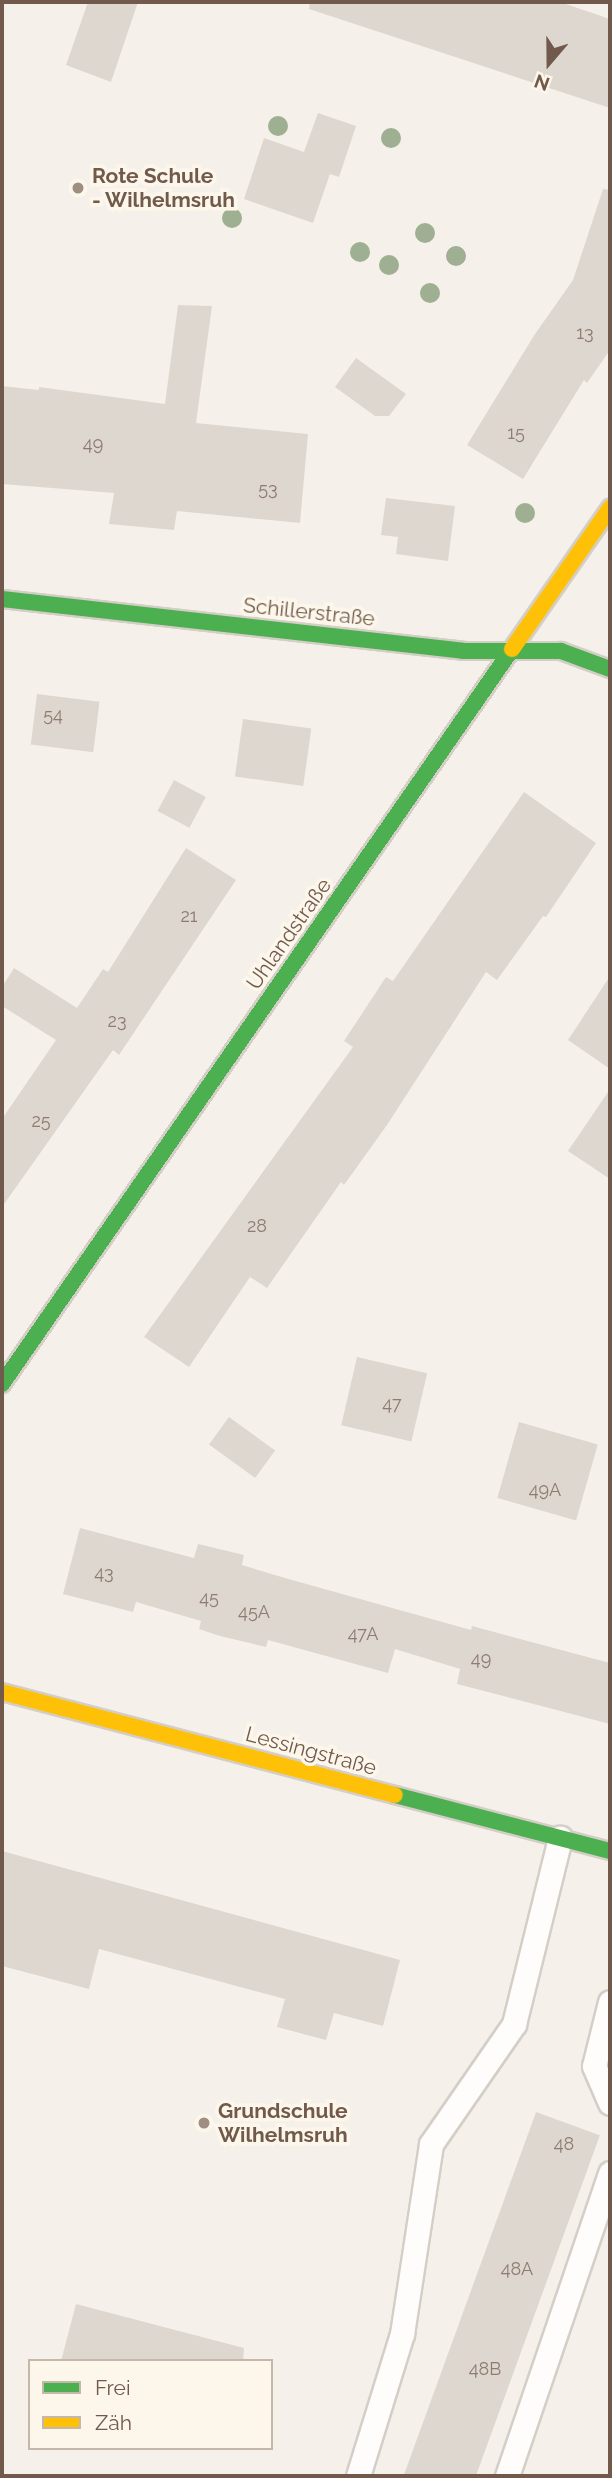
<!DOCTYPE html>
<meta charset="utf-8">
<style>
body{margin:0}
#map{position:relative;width:612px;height:2478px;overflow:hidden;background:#f5f1ea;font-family:Raleway,sans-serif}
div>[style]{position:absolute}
.building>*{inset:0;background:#ded7d0;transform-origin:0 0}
.roads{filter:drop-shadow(2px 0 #d4cec7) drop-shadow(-2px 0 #d4cec7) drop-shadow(0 2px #d4cec7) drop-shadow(0 -2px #d4cec7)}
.lane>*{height:23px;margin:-11.5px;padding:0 11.5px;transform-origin:11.5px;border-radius:11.5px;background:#fefdfc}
.fast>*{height:16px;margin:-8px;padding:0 8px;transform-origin:8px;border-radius:8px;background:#4caf50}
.slow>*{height:16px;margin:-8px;padding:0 8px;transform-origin:8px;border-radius:8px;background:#ffc107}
.trees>*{width:20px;height:20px;margin:-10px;border-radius:50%;background:#9eb091}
.dots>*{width:19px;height:19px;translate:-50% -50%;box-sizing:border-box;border:4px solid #fdf7eb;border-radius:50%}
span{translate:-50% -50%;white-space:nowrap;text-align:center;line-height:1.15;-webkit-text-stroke:7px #fdf7eb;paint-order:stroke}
.number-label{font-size:18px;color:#8f7c70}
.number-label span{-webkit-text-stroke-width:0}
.poi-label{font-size:21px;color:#715a4c;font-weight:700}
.left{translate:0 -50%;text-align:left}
.street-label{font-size:21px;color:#715a4c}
.frame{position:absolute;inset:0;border:4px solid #715a4c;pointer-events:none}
.legend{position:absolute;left:28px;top:2359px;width:245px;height:91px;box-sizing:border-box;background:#fdf7eb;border:2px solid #c5b8ab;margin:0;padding:9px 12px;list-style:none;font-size:21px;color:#715a4c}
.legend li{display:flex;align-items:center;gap:14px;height:35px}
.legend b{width:35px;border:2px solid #c5b8ab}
.north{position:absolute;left:514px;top:28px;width:70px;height:70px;-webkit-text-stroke:5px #fdf7eb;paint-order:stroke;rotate:200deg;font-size:19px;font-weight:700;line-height:28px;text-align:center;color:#715a4c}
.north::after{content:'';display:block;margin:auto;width:24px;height:32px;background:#715a4c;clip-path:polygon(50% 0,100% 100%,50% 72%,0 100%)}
</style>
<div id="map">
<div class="building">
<i style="clip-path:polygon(88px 2px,138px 2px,111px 82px,66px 65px)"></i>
<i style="clip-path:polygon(310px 2px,560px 2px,610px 19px,610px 108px,309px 9px)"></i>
<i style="clip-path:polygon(318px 113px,356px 126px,339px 177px,330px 174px,313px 223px,244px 199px,264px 138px,304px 152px)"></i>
<i style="clip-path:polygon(603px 189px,610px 190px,610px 350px,587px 383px,584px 380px,523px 479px,467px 445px,535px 334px,573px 280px)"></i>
<i style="clip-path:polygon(178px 305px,212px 306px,196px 423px,308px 434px,300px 523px,177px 511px,174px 530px,109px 524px,114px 493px,2px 484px,2px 386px,39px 390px,39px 387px,165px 404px)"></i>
<i style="clip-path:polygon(356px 358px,406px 394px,389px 416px,375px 416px,335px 387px)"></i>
<i style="clip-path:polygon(386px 498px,455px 506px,448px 561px,396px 554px,398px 537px,381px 535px)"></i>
<i style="left:37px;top:694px;width:63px;height:51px;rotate:7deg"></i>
<i style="left:243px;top:719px;width:69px;height:58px;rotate:8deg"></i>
<i style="left:174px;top:780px;width:36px;height:35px;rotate:28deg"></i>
<i style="clip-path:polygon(524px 792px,596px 843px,546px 917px,543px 916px,497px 980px,486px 972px,387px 1125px,344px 1185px,341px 1182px,267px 1288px,250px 1277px,189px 1367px,144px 1337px,353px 1047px,344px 1041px,386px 977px,393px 981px)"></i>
<i style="clip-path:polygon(186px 848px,236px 880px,119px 1055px,113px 1050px,2px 1207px,2px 1119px,56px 1040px,2px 1006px,2px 987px,14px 968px,77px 1008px,103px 969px,108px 972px)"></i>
<i style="clip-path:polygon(610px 976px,610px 1069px,568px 1040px)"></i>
<i style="clip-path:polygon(610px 1089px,610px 1179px,568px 1151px)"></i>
<i style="left:357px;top:1357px;width:72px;height:70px;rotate:13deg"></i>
<i style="left:229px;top:1417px;width:57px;height:34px;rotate:36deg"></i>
<i style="left:519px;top:1422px;width:82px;height:79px;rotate:16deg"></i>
<i style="clip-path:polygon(80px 1528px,194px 1558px,198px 1544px,244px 1555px,242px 1565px,285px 1578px,471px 1630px,472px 1626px,610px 1663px,610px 1724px,457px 1684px,460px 1669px,395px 1649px,388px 1673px,268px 1640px,266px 1647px,220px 1636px,199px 1629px,201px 1621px,136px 1602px,133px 1612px,63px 1594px)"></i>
<i style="clip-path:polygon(2px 1851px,400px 1960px,383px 2026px,334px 2013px,326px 2040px,277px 2027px,285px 1999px,99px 1949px,89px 1989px,2px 1966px)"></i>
<i style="left:536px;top:2112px;width:68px;height:386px;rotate:20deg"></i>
<i style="clip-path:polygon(76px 2304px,244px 2348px,243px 2361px,61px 2361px)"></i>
</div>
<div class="roads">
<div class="lane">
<i style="left:610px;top:2002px;width:66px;rotate:104deg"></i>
<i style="left:594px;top:2066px;width:40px;rotate:66.6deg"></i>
<i style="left:358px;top:2476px;width:149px;rotate:-72.8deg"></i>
<i style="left:402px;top:2334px;width:192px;rotate:-81.3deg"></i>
<i style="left:431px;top:2144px;width:146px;rotate:-55.3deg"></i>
<i style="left:514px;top:2024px;width:192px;rotate:-76.1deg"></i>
<i style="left:507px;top:2476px;width:320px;rotate:-71.2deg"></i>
</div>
<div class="fast">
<i style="left:2px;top:599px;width:464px;rotate:6.4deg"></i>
<i style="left:463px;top:651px;width:98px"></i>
<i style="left:561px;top:651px;width:52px;rotate:20.2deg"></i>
<i style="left:2px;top:1384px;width:895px;rotate:-55.24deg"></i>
<i style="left:395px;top:1795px;width:222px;rotate:14.6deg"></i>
</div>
<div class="slow">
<i style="left:512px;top:649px;width:172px;rotate:-55.2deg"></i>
<i style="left:2px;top:1692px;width:406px;rotate:14.7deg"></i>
</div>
</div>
<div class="trees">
<i style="left:278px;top:126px"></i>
<i style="left:391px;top:138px"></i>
<i style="left:232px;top:218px"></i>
<i style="left:425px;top:233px"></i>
<i style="left:360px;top:252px"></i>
<i style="left:456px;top:256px"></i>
<i style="left:389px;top:265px"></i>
<i style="left:430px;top:293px"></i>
<i style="left:525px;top:513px"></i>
</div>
<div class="dots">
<i style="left:78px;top:188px;background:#9f8f83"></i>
<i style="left:204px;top:2123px;background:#9f8f83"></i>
</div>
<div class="number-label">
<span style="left:585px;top:333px">13</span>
<span style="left:516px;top:433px">15</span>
<span style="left:93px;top:444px">49</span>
<span style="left:268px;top:489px">53</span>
<span style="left:53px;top:715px">54</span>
<span style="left:189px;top:916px">21</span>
<span style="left:117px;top:1021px">23</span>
<span style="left:41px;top:1121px">25</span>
<span style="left:257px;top:1226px">28</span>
<span style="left:392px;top:1404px">47</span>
<span style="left:545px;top:1490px">49A</span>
<span style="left:104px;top:1573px">43</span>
<span style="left:209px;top:1598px">45</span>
<span style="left:254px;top:1612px">45A</span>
<span style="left:363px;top:1634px">47A</span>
<span style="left:481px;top:1659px">49</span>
<span style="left:564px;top:2144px">48</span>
<span style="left:517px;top:2269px">48A</span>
<span style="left:485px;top:2369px">48B</span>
</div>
<div class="poi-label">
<span class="left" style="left:92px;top:188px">Rote Schule<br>- Wilhelmsruh</span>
<span class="left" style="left:218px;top:2123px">Grundschule<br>Wilhelmsruh</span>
</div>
<div class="street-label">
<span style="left:309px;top:612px;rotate:6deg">Schillerstraße</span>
<span style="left:289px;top:934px;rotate:-55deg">Uhlandstraße</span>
<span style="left:311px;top:1751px;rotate:15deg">Lessingstraße</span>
</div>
<div class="frame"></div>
<ul class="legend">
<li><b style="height:9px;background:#4caf50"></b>Frei</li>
<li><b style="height:9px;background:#ffc107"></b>Zäh</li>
</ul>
<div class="north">N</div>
</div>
